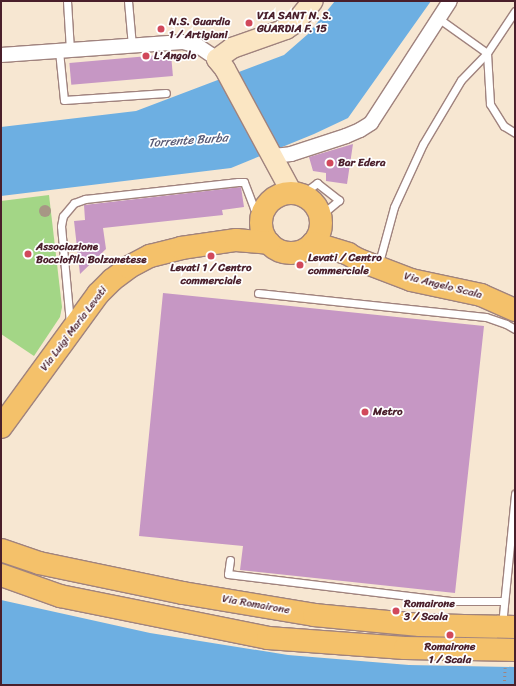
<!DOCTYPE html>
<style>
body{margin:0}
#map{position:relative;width:516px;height:686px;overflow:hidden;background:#f7e7d2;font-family:Sriracha,sans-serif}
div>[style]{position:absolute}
.green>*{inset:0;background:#a3d686}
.water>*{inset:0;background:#6dafe2}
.building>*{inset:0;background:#c697c4;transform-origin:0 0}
.path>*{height:2.5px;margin-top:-1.25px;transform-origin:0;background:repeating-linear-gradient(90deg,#a0837e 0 1px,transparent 0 4px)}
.roads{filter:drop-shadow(1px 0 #a0837e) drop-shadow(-1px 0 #a0837e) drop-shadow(0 1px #a0837e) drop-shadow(0 -1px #a0837e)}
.lane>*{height:7px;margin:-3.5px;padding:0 3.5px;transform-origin:3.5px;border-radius:3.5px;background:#fff}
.street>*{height:14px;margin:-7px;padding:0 7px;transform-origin:7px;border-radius:7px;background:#fff}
.secondary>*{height:20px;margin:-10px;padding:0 10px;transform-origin:10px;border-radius:10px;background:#fbe6c3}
.primary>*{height:22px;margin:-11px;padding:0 11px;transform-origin:11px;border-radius:11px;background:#f4c16a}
.primary>.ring{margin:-11px;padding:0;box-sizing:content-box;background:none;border:22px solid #f4c16a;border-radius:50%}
.trees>*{width:12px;height:12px;margin:-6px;border-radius:50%;background:#a79785}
.dots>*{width:11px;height:11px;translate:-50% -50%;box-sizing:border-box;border:2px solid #fff;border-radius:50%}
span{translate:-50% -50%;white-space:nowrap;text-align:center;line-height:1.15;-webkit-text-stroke:3.5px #fff;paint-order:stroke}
.poi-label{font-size:11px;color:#4a1f2b;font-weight:700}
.left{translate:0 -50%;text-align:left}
.street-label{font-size:11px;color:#4a1f2b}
.water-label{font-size:12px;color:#585974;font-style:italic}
.frame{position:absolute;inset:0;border:2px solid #4a1f2b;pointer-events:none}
</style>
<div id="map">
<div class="green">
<i style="clip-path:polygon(49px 195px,62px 307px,60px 317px,34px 356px,1px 334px,1px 201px)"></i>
</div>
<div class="water">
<i style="clip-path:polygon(335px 1px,431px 1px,348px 118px,314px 134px,231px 168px,1px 196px,1px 127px,136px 111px,284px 55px,308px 34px)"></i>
<i style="clip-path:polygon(1px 600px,150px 633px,288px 655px,409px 665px,515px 667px,515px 685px,1px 685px)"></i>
</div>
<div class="building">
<i style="left:171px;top:54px;width:22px;height:102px;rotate:85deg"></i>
<i style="clip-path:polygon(353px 144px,347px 184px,326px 181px,326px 173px,313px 171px,309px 157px)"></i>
<i style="clip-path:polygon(241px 187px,244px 207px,222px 210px,223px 215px,103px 228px,106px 249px,80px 274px,74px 221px,85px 220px,84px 205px)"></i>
<i style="clip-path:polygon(163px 293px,484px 326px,455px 593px,240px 570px,243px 546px,139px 536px)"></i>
</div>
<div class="path">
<i style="left:504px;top:685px;width:17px;rotate:-87deg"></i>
</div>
<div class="roads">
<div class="lane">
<i style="left:67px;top:1px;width:49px;rotate:86.5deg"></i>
<i style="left:128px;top:1px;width:45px;rotate:84.9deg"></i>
<i style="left:515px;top:11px;width:50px;rotate:123.7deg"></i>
<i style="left:487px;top:53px;width:51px;rotate:86.6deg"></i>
<i style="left:490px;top:104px;width:26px;rotate:58deg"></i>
<i style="left:504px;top:126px;width:13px;rotate:32deg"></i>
<i style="left:59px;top:51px;width:49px;rotate:84.2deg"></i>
<i style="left:64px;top:100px;width:102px;rotate:-3.9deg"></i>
<i style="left:302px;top:194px;width:19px;rotate:-36deg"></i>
<i style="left:317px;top:183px;width:28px;rotate:38deg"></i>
<i style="left:339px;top:200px;width:25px;rotate:140deg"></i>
<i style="left:378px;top:266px;width:61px;rotate:-74.8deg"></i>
<i style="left:394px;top:207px;width:69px;rotate:-65.3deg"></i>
<i style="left:423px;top:144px;width:74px;rotate:-59.3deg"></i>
<i style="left:461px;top:80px;width:37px;rotate:-46deg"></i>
<i style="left:487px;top:53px;width:60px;rotate:-144.5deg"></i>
<i style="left:258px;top:293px;width:229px;rotate:6deg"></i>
<i style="left:486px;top:317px;width:21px;rotate:19deg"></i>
<i style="left:506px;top:324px;width:10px;rotate:29deg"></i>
<i style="left:70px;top:323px;width:97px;rotate:-95.3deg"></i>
<i style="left:61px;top:226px;width:10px;rotate:-79deg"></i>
<i style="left:63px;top:216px;width:17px;rotate:-50deg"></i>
<i style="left:74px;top:203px;width:12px;rotate:-20deg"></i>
<i style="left:85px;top:199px;width:154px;rotate:-6.3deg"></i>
<i style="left:238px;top:182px;width:6px"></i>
<i style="left:244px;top:182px;width:28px;rotate:69deg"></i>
<i style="left:254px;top:208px;width:9px;rotate:32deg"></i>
<i style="left:230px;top:560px;width:14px;rotate:98deg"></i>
<i style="left:228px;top:574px;width:226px;rotate:6.9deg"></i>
<i style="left:452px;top:601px;width:52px"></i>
<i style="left:502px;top:625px;width:132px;rotate:-84.3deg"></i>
</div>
<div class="street">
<i style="left:1px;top:55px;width:182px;rotate:-4.1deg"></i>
<i style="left:183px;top:42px;width:16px;rotate:15deg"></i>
<i style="left:198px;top:46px;width:23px;rotate:34deg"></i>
<i style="left:273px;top:156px;width:18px;rotate:-6deg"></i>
<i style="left:291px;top:154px;width:58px;rotate:-18.1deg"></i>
<i style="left:346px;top:136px;width:15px;rotate:-23deg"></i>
<i style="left:360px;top:130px;width:13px;rotate:-32deg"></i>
<i style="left:371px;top:123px;width:145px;rotate:-57.1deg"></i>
</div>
<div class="secondary">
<i style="left:292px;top:193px;width:141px;rotate:-118.4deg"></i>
<i style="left:225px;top:69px;width:13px;rotate:-129deg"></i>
<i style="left:217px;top:59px;width:19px;rotate:-36deg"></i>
<i style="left:232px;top:48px;width:57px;rotate:-19.4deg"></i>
<i style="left:286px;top:29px;width:11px;rotate:-34deg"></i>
<i style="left:295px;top:23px;width:28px;rotate:-51deg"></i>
</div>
<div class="primary">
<i class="ring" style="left:261px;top:193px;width:38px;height:38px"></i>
<i style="left:313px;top:243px;width:37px;rotate:17deg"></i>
<i style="left:348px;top:254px;width:13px;rotate:29deg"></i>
<i style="left:359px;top:260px;width:56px;rotate:21deg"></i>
<i style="left:411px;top:280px;width:72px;rotate:12.1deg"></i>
<i style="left:481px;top:295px;width:37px;rotate:24deg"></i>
<i style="left:1px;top:427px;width:165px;rotate:-53.9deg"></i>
<i style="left:98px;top:294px;width:20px;rotate:-45deg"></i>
<i style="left:112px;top:280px;width:21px;rotate:-37deg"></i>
<i style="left:129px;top:267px;width:24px;rotate:-28deg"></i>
<i style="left:150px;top:256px;width:32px;rotate:-14deg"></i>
<i style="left:181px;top:248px;width:56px;rotate:-8.3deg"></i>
<i style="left:236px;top:240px;width:33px;rotate:5deg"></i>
<i style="left:1px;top:550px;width:40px;rotate:18.9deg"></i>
<i style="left:39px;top:563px;width:147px;rotate:11.8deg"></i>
<i style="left:183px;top:593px;width:133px;rotate:9.5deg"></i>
<i style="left:314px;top:615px;width:106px;rotate:5.4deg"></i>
<i style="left:420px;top:625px;width:95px;rotate:1.2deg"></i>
<i style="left:1px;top:575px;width:63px;rotate:19.6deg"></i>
<i style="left:60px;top:596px;width:212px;rotate:11.4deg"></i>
<i style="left:268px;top:638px;width:137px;rotate:4.2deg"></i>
<i style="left:405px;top:648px;width:110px;rotate:1deg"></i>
</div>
</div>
<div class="trees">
<i style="left:45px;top:211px"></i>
</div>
<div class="dots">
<i style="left:249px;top:23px;background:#d1495b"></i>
<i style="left:161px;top:29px;background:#d1495b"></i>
<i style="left:146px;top:56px;background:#d1495b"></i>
<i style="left:330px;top:163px;background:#d1495b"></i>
<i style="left:28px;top:254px;background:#d1495b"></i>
<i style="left:211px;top:256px;background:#d1495b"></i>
<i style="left:300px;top:265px;background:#d1495b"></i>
<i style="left:365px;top:412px;background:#d1495b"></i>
<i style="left:396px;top:611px;background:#d1495b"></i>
<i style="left:450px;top:635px;background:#d1495b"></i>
</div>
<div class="poi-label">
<span class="left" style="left:257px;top:23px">VIA SANT N. S.<br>GUARDIA F. 15</span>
<span class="left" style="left:169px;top:29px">N.S. Guardia<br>1 / Artigiani</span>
<span class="left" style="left:154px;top:56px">L'Angolo</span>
<span class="left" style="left:338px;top:163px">Bar Edera</span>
<span class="left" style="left:36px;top:254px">Associazione<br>Bocciofila Bolzanetese</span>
<span class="left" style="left:308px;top:265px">Levati / Centro<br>commerciale</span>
<span style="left:211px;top:275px">Levati 1 / Centro<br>commerciale</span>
<span class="left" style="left:373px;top:412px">Metro</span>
<span class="left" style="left:404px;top:611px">Romairone<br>3 / Scala</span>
<span style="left:450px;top:654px">Romairone<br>1 / Scala</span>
</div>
<div class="street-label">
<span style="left:443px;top:286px;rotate:14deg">Via Angelo Scala</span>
<span style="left:74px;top:329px;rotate:-53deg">Via Luigi Maria Levati</span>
<span style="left:256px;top:605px;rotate:10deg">Via Romairone</span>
</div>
<div class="water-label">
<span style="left:188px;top:141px;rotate:-4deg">Torrente Burba</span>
</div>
<div class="frame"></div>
</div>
